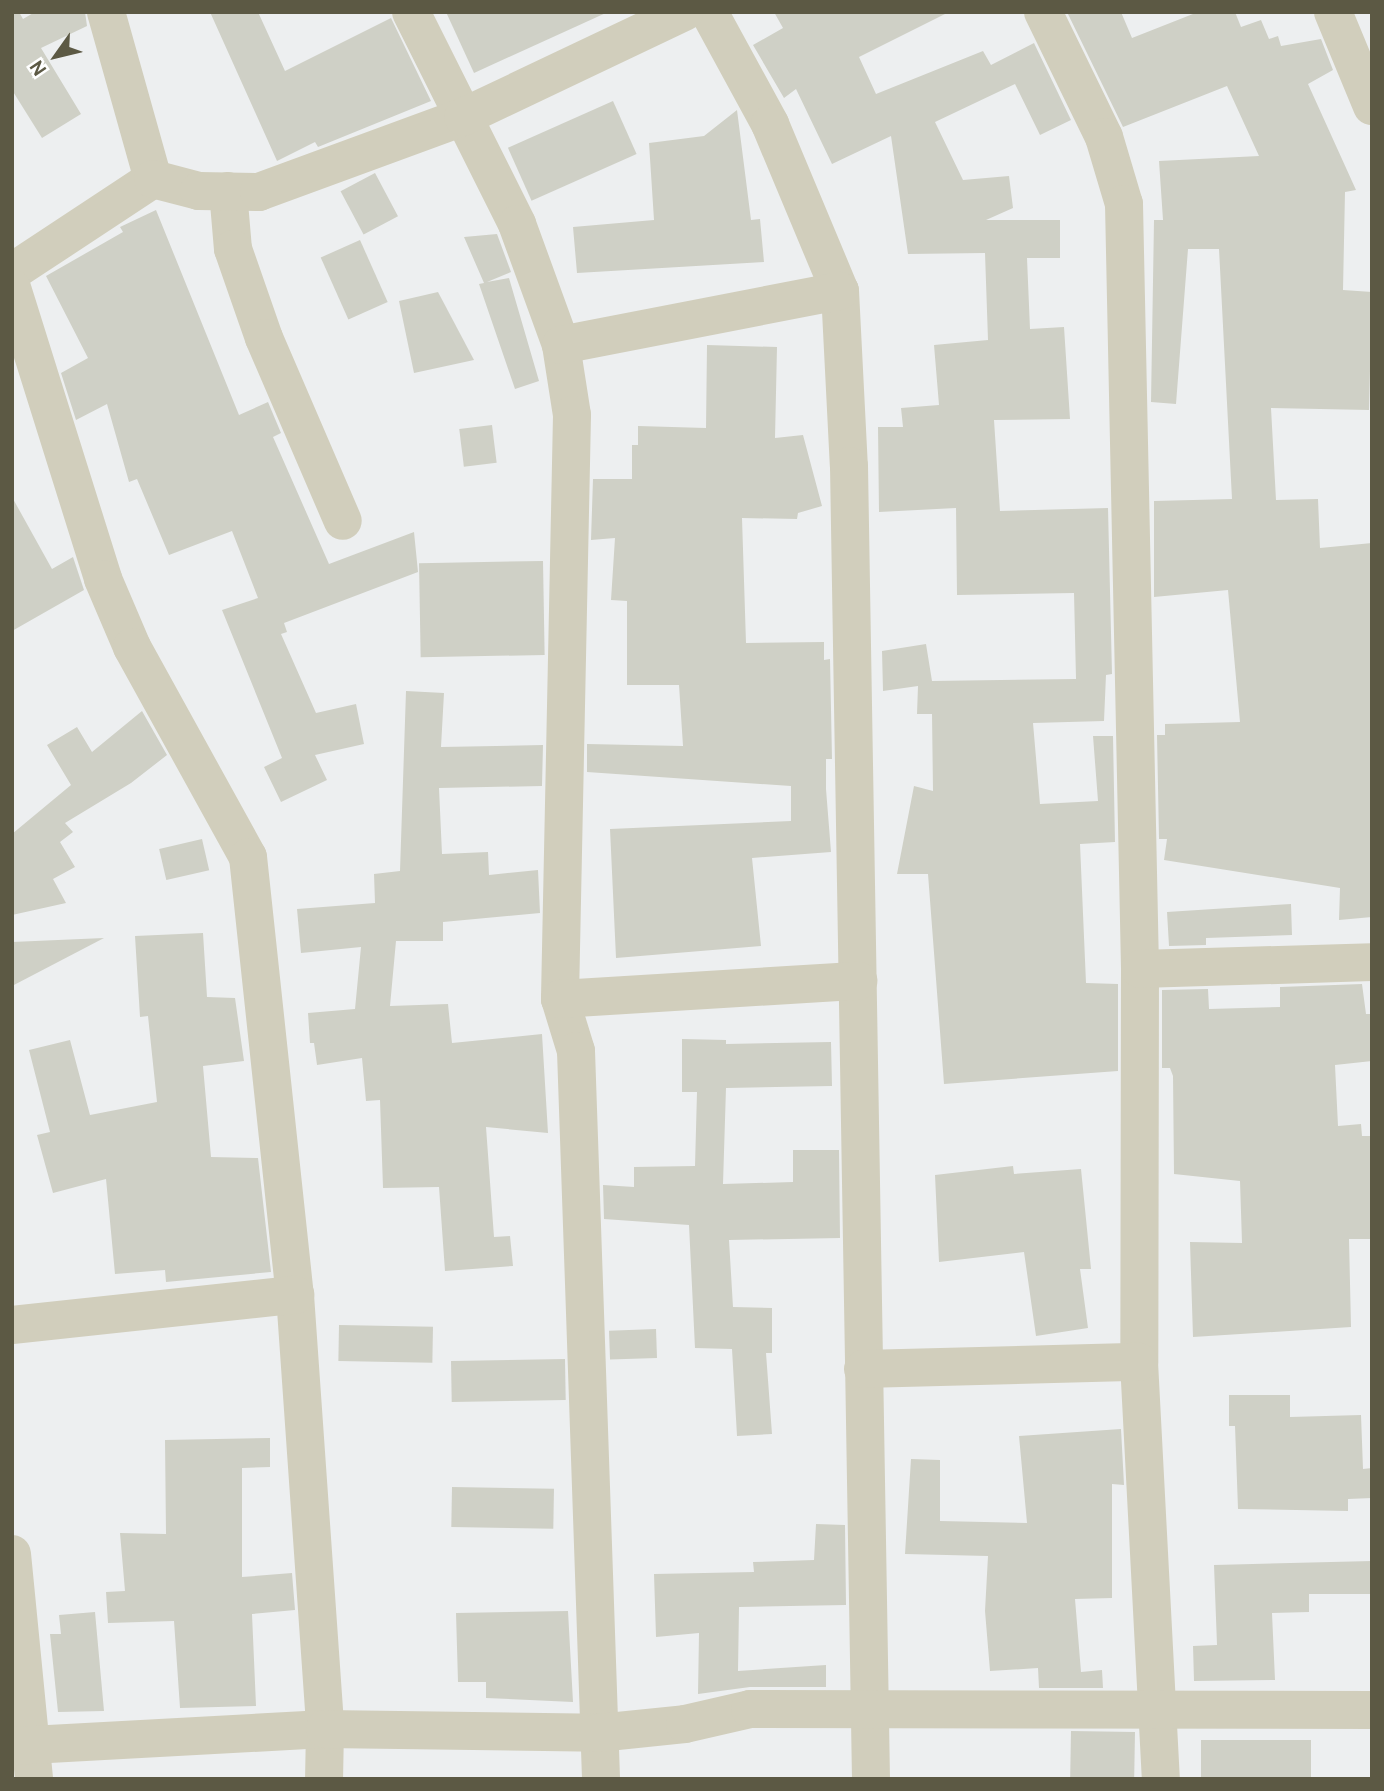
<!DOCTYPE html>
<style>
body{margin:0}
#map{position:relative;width:1384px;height:1791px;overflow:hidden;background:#edeff0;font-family:Cabin,sans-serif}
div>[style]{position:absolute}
.building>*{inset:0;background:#cfd0c6;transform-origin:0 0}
.street>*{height:38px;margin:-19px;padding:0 19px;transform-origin:19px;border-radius:19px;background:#d1cebc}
span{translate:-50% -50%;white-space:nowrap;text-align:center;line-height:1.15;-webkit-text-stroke:5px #fff;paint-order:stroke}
.frame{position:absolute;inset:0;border:14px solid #5c5944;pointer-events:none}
.north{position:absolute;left:21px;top:21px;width:70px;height:70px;-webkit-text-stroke:5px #fff;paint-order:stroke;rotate:236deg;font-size:19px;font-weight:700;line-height:28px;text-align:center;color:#5c5944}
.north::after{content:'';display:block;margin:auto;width:24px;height:32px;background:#5c5944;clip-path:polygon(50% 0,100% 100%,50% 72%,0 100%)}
</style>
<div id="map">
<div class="building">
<i style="clip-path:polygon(12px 12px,19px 12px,23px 19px,35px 12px,85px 12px,87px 26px,41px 48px,81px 114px,42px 138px,12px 90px)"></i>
<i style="clip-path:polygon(210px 12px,258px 12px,285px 71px,391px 18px,431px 101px,318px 147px,315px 142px,277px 161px)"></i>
<i style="clip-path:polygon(446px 12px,608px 12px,474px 73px)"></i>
<i style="clip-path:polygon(774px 12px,949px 12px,859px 57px,876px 94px,983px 51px,991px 65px,1034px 43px,1071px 120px,1040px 135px,1015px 84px,935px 122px,963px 180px,1009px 176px,1013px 208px,986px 220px,1060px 220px,1060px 258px,1027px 258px,1030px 329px,1064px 327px,1070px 419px,994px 420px,1000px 511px,1108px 508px,1112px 674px,1106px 675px,1104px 721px,1033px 723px,1040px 804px,1098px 801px,1093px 736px,1113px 736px,1115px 842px,1080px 844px,1086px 983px,1118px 984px,1118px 1071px,944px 1084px,928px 874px,897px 874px,914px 786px,933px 791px,932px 714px,917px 714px,918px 686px,883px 691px,882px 651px,926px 644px,932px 681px,1076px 679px,1074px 593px,957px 595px,956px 508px,879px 512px,878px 427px,903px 427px,901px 408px,939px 405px,934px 345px,988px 340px,985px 253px,908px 254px,891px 136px,832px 164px,796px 89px,784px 98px,753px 45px,783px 28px)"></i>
<i style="clip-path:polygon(1067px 12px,1121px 12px,1132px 38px,1198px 12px,1235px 12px,1241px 27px,1261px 20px,1269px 39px,1278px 36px,1281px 46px,1321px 39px,1333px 70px,1308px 84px,1356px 190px,1345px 192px,1343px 290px,1372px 292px,1369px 410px,1271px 408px,1276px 500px,1318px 499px,1320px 548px,1372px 543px,1372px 917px,1339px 920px,1340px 888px,1164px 860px,1167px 839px,1159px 839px,1157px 735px,1165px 735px,1165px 724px,1240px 722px,1228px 590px,1154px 597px,1154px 501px,1232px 499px,1219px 249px,1188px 249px,1176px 404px,1151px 402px,1154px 220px,1163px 220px,1159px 161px,1259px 156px,1227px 86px,1123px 127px)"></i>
<i style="left:613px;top:101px;width:58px;height:115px;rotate:66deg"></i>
<i style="clip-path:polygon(737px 110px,751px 220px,760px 219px,764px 262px,577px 273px,573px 227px,654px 220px,649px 143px,704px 136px)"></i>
<i style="left:375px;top:173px;width:49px;height:39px;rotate:62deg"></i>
<i style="clip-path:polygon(156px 210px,239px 415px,268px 402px,281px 433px,273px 437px,329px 564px,414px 532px,418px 572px,284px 623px,287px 632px,281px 634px,316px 713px,356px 704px,364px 744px,315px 755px,327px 780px,281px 802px,264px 767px,282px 758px,222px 610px,258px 598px,232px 531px,169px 555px,137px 479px,129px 482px,107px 404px,76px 420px,61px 373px,88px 358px,46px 276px,123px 232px,120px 227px)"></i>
<i style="clip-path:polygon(497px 234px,511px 272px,487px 282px,509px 278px,539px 381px,515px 389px,479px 284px,484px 283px,464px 237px)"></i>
<i style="left:360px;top:240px;width:68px;height:43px;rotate:66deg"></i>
<i style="clip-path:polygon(438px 292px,474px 360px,414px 373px,399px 301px)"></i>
<i style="clip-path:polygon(707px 345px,777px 347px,775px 438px,803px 435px,822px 506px,798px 513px,797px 519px,742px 518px,746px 643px,824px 642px,824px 660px,830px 659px,832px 759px,826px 759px,826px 789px,831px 852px,752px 858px,761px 946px,616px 958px,610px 829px,791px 821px,791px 786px,587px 772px,587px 744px,683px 746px,679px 685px,627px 685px,627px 601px,611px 600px,615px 538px,591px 540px,593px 479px,632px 479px,632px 445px,638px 445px,638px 426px,706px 428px)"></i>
<i style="left:492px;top:425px;width:38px;height:33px;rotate:83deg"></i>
<i style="clip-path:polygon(12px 497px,52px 569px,73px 557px,84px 590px,12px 631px)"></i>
<i style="left:543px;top:561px;width:94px;height:124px;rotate:89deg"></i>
<i style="clip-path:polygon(406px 691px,444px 693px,441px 747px,543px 745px,542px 786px,439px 788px,442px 854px,488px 852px,489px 875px,538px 870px,540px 913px,443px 922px,443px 941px,396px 941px,390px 1006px,448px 1004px,452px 1043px,542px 1034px,548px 1133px,486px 1127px,494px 1237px,510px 1236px,513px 1266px,445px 1271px,439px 1187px,383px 1188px,380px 1100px,366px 1101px,362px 1058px,317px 1065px,314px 1043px,310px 1043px,308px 1013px,355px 1009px,361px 947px,301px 953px,297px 909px,375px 903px,374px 874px,400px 871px)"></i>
<i style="clip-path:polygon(142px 711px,167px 755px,131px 783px,65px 823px,73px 832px,60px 842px,75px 867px,53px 879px,66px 903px,12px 915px,12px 834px,71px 785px,47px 745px,77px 727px,92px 752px)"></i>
<i style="left:202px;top:839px;width:32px;height:44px;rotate:77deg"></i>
<i style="clip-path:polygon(1291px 904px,1292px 935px,1206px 938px,1206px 945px,1169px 946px,1167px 912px)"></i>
<i style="clip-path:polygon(203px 933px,207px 997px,235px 998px,244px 1061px,203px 1066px,211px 1157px,258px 1158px,271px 1272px,166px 1282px,165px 1270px,115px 1274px,106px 1179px,53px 1193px,37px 1135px,50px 1132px,29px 1050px,70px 1040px,90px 1115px,157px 1102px,148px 1016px,140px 1017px,135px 936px)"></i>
<i style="clip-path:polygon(104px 938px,12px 986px,12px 942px)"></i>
<i style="clip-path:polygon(1362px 984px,1366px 1014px,1372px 1014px,1372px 1061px,1335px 1065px,1338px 1126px,1361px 1124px,1362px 1136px,1372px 1136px,1372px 1239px,1349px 1239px,1351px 1327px,1193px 1337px,1190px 1242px,1242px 1243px,1240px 1181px,1174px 1174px,1173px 1076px,1170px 1068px,1162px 1068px,1162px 990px,1208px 989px,1209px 1009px,1280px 1007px,1280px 987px)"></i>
<i style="clip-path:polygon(682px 1039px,726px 1040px,726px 1044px,831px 1042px,832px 1086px,726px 1088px,723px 1184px,793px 1182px,793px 1150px,839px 1150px,840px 1238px,729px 1240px,733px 1307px,772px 1308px,772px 1353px,766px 1353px,772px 1434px,737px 1436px,732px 1349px,695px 1348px,689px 1225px,604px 1219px,603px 1185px,634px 1187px,634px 1167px,695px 1166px,697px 1092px,682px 1092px)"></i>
<i style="clip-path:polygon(1013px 1166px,1014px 1174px,1081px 1169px,1091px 1269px,1080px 1269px,1088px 1328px,1036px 1336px,1024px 1252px,939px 1262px,935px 1175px)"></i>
<i style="left:339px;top:1325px;width:94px;height:36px;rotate:1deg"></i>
<i style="left:656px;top:1329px;width:29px;height:47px;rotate:88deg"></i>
<i style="left:565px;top:1359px;width:41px;height:114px;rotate:89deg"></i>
<i style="clip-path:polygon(1229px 1395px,1290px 1395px,1290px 1417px,1361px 1415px,1363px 1469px,1372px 1468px,1372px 1498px,1348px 1499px,1348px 1511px,1238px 1509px,1235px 1426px,1229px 1426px)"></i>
<i style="clip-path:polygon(1121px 1429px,1124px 1485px,1112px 1484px,1112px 1598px,1075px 1599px,1081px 1672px,1102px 1670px,1103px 1688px,1039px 1688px,1038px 1668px,990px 1671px,985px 1611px,988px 1556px,905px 1554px,911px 1459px,940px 1460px,940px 1521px,1027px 1523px,1019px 1436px)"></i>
<i style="clip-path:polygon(270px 1438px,270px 1467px,242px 1468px,242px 1577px,292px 1573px,295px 1610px,252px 1614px,256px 1706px,180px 1708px,174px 1621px,108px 1623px,106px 1592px,125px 1591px,120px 1533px,166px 1534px,165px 1440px)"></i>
<i style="left:452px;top:1487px;width:102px;height:40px;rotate:1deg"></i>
<i style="clip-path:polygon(816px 1524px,845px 1525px,846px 1605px,739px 1607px,738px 1671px,826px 1665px,826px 1687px,750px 1687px,698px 1694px,699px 1633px,656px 1637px,654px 1574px,754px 1572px,753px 1562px,814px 1560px)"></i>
<i style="clip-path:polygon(1372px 1561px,1372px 1594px,1309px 1594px,1309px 1612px,1272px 1613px,1275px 1680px,1194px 1681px,1193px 1646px,1217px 1645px,1214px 1565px)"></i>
<i style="clip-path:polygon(568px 1611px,573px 1702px,486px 1698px,486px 1682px,458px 1682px,456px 1613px)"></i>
<i style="clip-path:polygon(95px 1612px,104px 1711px,58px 1712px,50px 1634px,61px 1634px,59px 1615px)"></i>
<i style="left:1071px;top:1731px;width:64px;height:48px;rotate:1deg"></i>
<i style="left:1201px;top:1740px;width:110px;height:39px"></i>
</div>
<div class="street">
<i style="left:106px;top:12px;width:173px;rotate:74.3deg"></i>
<i style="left:411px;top:12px;width:237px;rotate:63.4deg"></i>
<i style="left:517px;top:224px;width:129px;rotate:70deg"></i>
<i style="left:561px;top:345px;width:71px;rotate:81.1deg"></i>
<i style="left:572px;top:415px;width:584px;rotate:91.18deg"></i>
<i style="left:560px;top:999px;width:54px;rotate:72.9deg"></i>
<i style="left:576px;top:1051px;width:728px;rotate:88.03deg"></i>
<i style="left:709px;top:12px;width:128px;rotate:61.4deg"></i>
<i style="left:770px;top:124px;width:181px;rotate:67.3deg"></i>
<i style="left:840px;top:291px;width:175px;rotate:87.1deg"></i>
<i style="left:849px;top:466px;width:1313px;rotate:89.04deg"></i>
<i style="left:1043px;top:12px;width:139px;rotate:64deg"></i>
<i style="left:1104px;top:137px;width:70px;rotate:73.4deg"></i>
<i style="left:1124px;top:204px;width:765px;rotate:88.8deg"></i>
<i style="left:1140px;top:969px;width:393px;rotate:90.1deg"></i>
<i style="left:1139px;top:1362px;width:418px;rotate:87deg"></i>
<i style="left:1333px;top:12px;width:102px;rotate:67.5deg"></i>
<i style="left:228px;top:191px;width:58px;rotate:85.1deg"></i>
<i style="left:233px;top:249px;width:94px;rotate:70.8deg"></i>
<i style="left:264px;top:338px;width:199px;rotate:66.7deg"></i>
<i style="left:12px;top:272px;width:169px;rotate:-33.4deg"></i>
<i style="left:153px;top:179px;width:48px;rotate:14.6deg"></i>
<i style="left:199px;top:191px;width:60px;rotate:1deg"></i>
<i style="left:259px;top:192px;width:217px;rotate:-20.2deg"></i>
<i style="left:463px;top:117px;width:245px;rotate:-25.4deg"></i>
<i style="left:12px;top:288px;width:305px;rotate:72.6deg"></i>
<i style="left:103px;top:579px;width:74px;rotate:66.9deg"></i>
<i style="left:132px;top:647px;width:240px;rotate:61.1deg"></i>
<i style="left:248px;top:857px;width:441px;rotate:83.9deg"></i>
<i style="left:295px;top:1295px;width:435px;rotate:86deg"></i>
<i style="left:325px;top:1729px;width:50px;rotate:91.1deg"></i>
<i style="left:561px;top:345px;width:284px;rotate:-11deg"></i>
<i style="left:1140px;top:969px;width:232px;rotate:-1.7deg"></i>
<i style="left:560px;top:999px;width:299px;rotate:-3.5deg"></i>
<i style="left:12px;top:1325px;width:285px;rotate:-6.1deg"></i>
<i style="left:863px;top:1369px;width:276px;rotate:-1.5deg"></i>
<i style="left:12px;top:1554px;width:226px;rotate:84.4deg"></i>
<i style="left:12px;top:1746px;width:313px;rotate:-3.1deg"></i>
<i style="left:325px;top:1729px;width:273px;rotate:0.8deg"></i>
<i style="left:598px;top:1733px;width:87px;rotate:-5.9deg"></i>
<i style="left:685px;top:1724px;width:67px;rotate:-13deg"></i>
<i style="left:750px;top:1709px;width:622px;rotate:0.09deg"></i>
</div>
<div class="frame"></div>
<div class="north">N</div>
</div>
